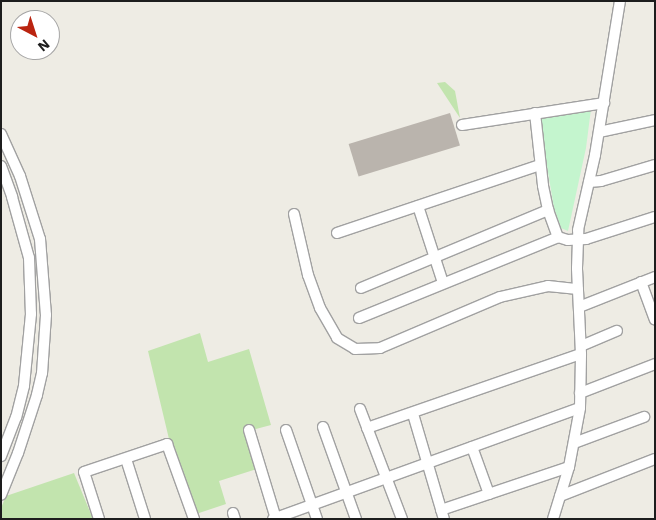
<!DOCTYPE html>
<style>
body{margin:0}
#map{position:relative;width:656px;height:520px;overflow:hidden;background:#eeece4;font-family:"Work Sans",sans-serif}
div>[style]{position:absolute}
.grass>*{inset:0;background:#c2e4ae}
.park>*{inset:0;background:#c4f5ce}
.building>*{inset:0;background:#bab4ad;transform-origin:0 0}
.roads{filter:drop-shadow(1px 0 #a1a1a1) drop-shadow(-1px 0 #a1a1a1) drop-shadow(0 1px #a1a1a1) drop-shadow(0 -1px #a1a1a1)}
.minor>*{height:10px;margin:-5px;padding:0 5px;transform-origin:5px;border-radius:5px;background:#fff}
span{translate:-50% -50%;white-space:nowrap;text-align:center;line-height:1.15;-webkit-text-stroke:5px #fff;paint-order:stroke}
.frame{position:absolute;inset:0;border:2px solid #1d1d1d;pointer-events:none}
.north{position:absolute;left:10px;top:10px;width:50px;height:50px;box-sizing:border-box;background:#fff;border:1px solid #a5a5a5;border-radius:50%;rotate:140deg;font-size:14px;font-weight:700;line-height:20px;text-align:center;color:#1d1d1d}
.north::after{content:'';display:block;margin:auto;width:18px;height:22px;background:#ba2410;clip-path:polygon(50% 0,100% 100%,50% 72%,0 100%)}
</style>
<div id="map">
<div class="grass">
<i style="clip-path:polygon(445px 82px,455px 91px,460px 118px,437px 83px)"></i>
<i style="clip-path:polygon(200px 333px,208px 362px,249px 349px,271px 425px,245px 432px,257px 469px,219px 481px,226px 504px,196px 514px,169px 439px,148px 351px)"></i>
<i style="clip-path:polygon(74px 473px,93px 519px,1px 519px,1px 508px,6px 496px)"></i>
</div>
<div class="park">
<i style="clip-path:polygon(591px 109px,586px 148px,568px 231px,561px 228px,554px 208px,539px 118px)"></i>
</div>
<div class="building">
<i style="left:450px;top:113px;width:34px;height:106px;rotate:73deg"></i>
</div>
<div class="roads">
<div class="minor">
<i style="left:535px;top:113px;width:73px;rotate:83.7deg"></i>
<i style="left:543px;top:186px;width:25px;rotate:78deg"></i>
<i style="left:548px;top:210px;width:29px;rotate:70deg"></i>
<i style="left:558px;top:237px;width:10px;rotate:17deg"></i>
<i style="left:568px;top:240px;width:18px;rotate:-3deg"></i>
<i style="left:586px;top:239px;width:72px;rotate:-17.7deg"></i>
<i style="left:462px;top:125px;width:144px;rotate:-8.8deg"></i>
<i style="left:599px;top:132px;width:57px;rotate:-12.1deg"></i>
<i style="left:1px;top:134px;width:46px;rotate:65.7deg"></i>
<i style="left:20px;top:176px;width:66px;rotate:72.4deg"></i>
<i style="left:40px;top:239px;width:76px;rotate:85.5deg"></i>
<i style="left:46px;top:315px;width:58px;rotate:93.9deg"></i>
<i style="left:42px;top:373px;width:23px;rotate:103deg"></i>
<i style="left:37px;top:395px;width:61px;rotate:108.1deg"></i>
<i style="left:18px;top:453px;width:45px;rotate:112deg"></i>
<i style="left:1px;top:166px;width:33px;rotate:70deg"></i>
<i style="left:12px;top:197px;width:63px;rotate:74.4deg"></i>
<i style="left:29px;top:258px;width:56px;rotate:88deg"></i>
<i style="left:31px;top:314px;width:72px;rotate:95.6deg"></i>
<i style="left:24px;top:386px;width:32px;rotate:104deg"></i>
<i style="left:16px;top:417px;width:42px;rotate:111deg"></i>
<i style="left:589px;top:182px;width:12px;rotate:-5deg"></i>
<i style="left:601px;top:181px;width:56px;rotate:-16.5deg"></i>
<i style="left:418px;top:206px;width:81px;rotate:72deg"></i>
<i style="left:294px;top:214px;width:63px;rotate:77.1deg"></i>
<i style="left:308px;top:275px;width:35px;rotate:70deg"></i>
<i style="left:320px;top:308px;width:34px;rotate:60deg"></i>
<i style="left:337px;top:338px;width:21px;rotate:31deg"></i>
<i style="left:355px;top:349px;width:25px;rotate:-2deg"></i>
<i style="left:380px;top:348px;width:130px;rotate:-23deg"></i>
<i style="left:500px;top:297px;width:49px;rotate:-12.9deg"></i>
<i style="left:548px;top:286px;width:30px;rotate:6deg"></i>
<i style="left:337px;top:233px;width:214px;rotate:-18.5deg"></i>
<i style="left:641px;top:282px;width:40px;rotate:69.8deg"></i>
<i style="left:361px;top:288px;width:203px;rotate:-22.6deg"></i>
<i style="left:579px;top:307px;width:82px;rotate:-21.5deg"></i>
<i style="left:359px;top:318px;width:215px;rotate:-22.1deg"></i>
<i style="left:581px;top:346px;width:39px;rotate:-23deg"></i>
<i style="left:580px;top:393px;width:80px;rotate:-21.1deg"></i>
<i style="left:360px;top:409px;width:118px;rotate:69.1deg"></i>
<i style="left:413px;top:414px;width:109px;rotate:73.6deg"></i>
<i style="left:323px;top:427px;width:98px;rotate:70.3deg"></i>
<i style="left:367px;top:428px;width:226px;rotate:-19.1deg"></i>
<i style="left:249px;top:430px;width:93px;rotate:73.1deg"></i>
<i style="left:286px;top:430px;width:94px;rotate:70.8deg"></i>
<i style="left:574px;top:443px;width:75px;rotate:-20.4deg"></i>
<i style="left:472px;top:447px;width:50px;rotate:70.1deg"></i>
<i style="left:126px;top:459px;width:63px;rotate:72.4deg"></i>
<i style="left:560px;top:496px;width:102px;rotate:-21.3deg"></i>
<i style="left:441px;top:510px;width:135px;rotate:-18.6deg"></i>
<i style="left:233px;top:513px;width:6px;rotate:72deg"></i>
<i style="left:99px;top:519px;width:49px;rotate:-107.7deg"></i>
<i style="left:84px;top:472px;width:88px;rotate:-18.6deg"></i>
<i style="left:167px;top:444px;width:80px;rotate:70.2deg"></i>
<i style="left:273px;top:519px;width:326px;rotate:-19.9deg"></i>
<i style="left:553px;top:519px;width:54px;rotate:-72.9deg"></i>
<i style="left:569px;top:467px;width:60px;rotate:-79.4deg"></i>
<i style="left:580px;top:408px;width:54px;rotate:-88.9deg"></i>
<i style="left:581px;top:354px;width:86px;rotate:-92.7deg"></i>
<i style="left:577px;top:268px;width:38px;rotate:-88deg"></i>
<i style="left:578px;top:230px;width:77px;rotate:-77.2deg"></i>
<i style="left:595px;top:155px;width:156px;rotate:-80.8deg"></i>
</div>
</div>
<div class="frame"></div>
<div class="north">N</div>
</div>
